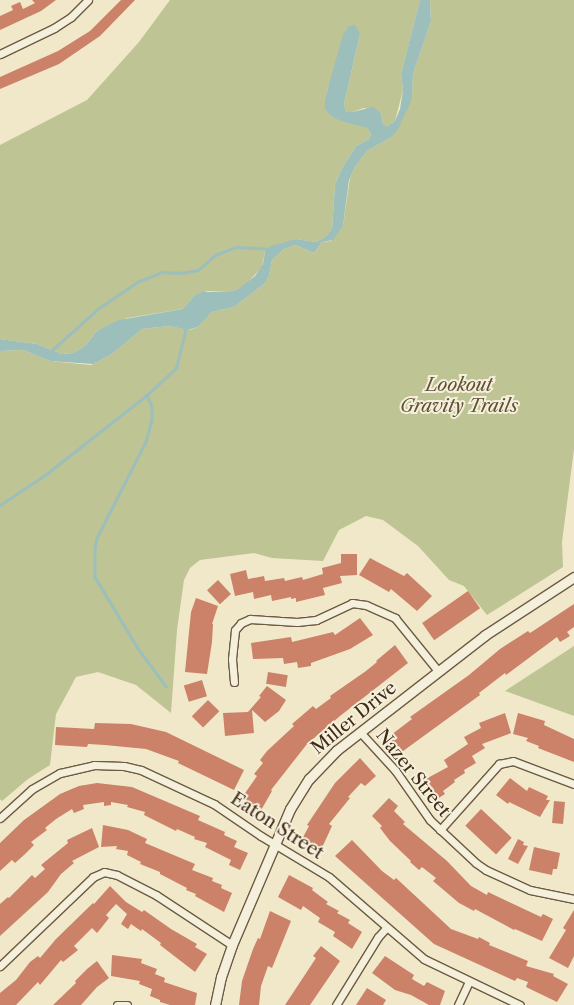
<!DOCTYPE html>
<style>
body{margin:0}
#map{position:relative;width:574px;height:1005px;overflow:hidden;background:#f0e8c9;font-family:"Libre Caslon Text",serif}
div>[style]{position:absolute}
.green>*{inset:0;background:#bec493}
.water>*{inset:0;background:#9cbfbc}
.stream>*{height:2.5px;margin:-1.25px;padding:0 1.25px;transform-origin:1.25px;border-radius:1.25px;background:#9cbfbc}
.building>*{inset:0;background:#cb8268;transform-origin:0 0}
.roads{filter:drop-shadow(1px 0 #6d5a43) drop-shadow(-1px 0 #6d5a43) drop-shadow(0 1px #6d5a43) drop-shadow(0 -1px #6d5a43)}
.minor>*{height:7px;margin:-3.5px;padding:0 3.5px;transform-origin:3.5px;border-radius:3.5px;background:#f5f0dc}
.tertiary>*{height:9px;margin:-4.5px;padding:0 4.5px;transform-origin:4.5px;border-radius:4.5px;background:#f5f0dc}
span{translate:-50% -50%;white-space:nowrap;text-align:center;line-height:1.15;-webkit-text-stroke:4px #f5f0dc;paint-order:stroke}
.park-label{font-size:18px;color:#605035;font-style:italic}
.street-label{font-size:18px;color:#412a16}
</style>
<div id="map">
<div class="green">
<i style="clip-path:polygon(170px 0,420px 0,401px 74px,403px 90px,395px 121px,387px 126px,383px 124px,381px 114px,364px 108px,352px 112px,346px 112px,344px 104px,360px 34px,329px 84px,325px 98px,331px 116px,367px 128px,371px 134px,369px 139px,356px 146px,341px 170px,335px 185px,332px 229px,325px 237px,316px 242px,296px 239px,265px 251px,262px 267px,247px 283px,238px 289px,228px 292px,208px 291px,195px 295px,183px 309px,127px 318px,97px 331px,85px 346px,73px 353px,62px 354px,37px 344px,0 339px,0 145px,87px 100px,139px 42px)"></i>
<i style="clip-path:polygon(430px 0,574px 0,574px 449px,562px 542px,563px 567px,487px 615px,464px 586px,449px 580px,418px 546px,383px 520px,366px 516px,339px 530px,323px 561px,272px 558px,254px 553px,200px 560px,190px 568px,184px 580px,177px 630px,171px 713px,136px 685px,98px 672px,76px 677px,56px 714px,50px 765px,28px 779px,2px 801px,0 799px,0 351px,23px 350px,50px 361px,91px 365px,112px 354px,142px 329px,169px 326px,190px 330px,198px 327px,212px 312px,234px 307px,264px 284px,269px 276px,272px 260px,284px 249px,295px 245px,314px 253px,322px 242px,331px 241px,343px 226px,350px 178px,355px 167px,367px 151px,390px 138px,412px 97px,413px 74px,431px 21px)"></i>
<i style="clip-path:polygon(574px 646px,574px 716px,505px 691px)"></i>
</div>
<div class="water">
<i style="clip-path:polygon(420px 0,430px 0,431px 21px,413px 74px,412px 97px,410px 104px,397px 131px,390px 138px,367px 151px,355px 167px,349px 180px,343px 226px,333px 240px,322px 242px,314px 253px,295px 245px,284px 249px,272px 260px,269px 276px,264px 284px,234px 307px,212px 312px,198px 327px,188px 330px,169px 326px,142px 329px,112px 354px,93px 364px,50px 361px,23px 350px,0 351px,0 339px,37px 344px,62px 354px,73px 353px,85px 346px,97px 331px,119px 320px,183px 309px,195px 295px,203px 292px,228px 292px,238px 289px,255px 276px,263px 264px,265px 251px,271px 246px,296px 239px,316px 242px,325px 237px,332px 229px,335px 185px,341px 170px,356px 146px,369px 139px,371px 134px,367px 128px,341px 121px,331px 116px,325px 109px,325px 98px,343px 35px,349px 26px,355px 25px,360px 34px,344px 104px,346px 112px,352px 112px,374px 107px,381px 114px,383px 124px,387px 126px,395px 121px,400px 109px,403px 90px,401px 74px)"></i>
</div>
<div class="stream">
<i style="left:51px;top:351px;width:64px;rotate:-41.9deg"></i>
<i style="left:99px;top:308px;width:48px;rotate:-34deg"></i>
<i style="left:139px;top:281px;width:25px;rotate:-21deg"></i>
<i style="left:162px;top:272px;width:18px;rotate:3deg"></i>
<i style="left:180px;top:273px;width:18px;rotate:-9deg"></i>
<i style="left:198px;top:270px;width:23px;rotate:-41deg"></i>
<i style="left:215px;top:255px;width:22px;rotate:-21deg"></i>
<i style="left:236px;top:247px;width:33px;rotate:3deg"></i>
<i style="left:147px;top:395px;width:12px;rotate:66deg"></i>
<i style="left:152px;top:406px;width:14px;rotate:90deg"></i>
<i style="left:152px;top:420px;width:23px;rotate:105deg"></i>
<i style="left:146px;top:442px;width:108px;rotate:117deg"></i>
<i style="left:97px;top:538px;width:11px;rotate:100deg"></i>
<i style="left:95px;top:549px;width:28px;rotate:90deg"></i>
<i style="left:95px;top:577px;width:82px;rotate:59deg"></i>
<i style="left:137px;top:647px;width:49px;rotate:53.4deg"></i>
<i style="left:0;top:505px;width:54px;rotate:-33.7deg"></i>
<i style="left:45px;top:475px;width:130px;rotate:-38.1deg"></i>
<i style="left:147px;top:395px;width:40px;rotate:-43deg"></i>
<i style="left:176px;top:368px;width:41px;rotate:-76deg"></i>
</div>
<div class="building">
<i style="clip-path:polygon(32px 0,56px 0,41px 11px,0 30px,0 16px,13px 10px,11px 6px,20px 2px,23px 9px,35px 3px)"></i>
<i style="clip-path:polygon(121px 0,135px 0,100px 36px,59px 64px,0 89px,0 77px,58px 51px,90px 31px)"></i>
<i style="clip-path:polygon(341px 554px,357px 554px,357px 575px,340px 576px,342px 583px,323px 588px,325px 595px,296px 602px,296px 598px,291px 599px,291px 597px,272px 601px,271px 595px,254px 599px,253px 592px,235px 596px,230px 574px,246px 570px,248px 579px,264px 576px,265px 581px,284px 578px,285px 581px,302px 577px,303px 580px,323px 574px,322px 568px,341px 563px)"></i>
<i style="clip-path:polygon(370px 558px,404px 576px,407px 573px,432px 596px,417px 611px,391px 589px,389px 592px,359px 575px)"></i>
<i style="left:218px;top:580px;width:19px;height:15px;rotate:47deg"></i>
<i style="left:468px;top:591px;width:21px;height:56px;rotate:55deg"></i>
<i style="clip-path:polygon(196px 598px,218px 606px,212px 624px,213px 624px,212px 642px,207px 674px,185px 672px,191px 612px)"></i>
<i style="clip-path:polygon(574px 604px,574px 627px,567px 632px,570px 636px,560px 642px,557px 637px,506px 675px,505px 673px,479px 693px,480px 695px,399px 754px,387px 738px,412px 719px,410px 717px,469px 675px,500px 649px,528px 631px,530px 633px)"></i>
<i style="clip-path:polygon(360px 618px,373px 635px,350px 649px,311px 663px,311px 666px,298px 668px,297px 662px,284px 664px,283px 658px,253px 659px,251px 643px,291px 637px,292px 642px,333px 632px,335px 635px)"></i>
<i style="clip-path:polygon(395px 645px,408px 663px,340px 716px,307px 744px,271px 790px,272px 791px,260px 812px,241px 799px,257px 776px,254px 774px,263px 763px,260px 760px,267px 751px,294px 726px,292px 724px,313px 706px,316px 709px,331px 698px,330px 696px,366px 671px,377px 662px,376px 661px)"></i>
<i style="left:268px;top:672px;width:20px;height:12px;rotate:9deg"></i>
<i style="left:202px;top:680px;width:17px;height:19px;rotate:73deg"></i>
<i style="clip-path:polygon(267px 686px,286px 700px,279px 711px,265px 722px,252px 710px,254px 733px,225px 736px,223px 713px,248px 712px,261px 697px,259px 696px)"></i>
<i style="left:208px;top:700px;width:16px;height:23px;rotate:45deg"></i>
<i style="clip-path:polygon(505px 713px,511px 733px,482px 744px,485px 748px,472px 756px,476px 763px,464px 770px,465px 773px,454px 780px,455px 782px,443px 791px,445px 794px,434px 801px,422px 781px,448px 767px,444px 760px,468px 744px,464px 737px,481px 728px,479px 723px)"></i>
<i style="clip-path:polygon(518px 713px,545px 721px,544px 725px,574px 739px,574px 762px,538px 748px,539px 746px,526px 741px,528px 738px,513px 734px)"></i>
<i style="clip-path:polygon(95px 723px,131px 724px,166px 732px,244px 770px,234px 790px,178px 763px,179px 761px,146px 749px,105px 745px,88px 744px,87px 747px,55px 745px,56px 727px,94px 729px)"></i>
<i style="clip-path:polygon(360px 758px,376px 776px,365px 786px,361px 783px,348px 797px,350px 798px,329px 824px,332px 826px,320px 852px,301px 841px,309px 826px,307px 825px,335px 783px)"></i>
<i style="clip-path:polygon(510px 778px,527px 791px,529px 787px,548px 796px,546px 800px,550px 800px,540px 817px,509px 802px,508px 804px,496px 795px)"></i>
<i style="clip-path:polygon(97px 783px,132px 787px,200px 816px,198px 820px,225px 832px,224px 835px,237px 841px,234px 847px,248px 853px,240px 870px,229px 865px,231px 860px,205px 847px,207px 843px,194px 839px,195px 837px,177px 829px,176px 831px,144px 815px,145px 812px,127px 807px,128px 805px,111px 802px,111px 805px,104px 806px,104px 802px,83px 805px,84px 809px,74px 813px,72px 809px,56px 819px,45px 828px,47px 830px,31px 842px,34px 845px,24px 855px,15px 863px,12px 860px,0 871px,0 843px,24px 820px,60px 794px,79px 786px)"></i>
<i style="clip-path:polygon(389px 798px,398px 806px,394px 811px,405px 822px,403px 824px,447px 861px,471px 886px,487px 895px,488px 892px,541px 917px,543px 914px,553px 919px,542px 941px,515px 929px,514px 930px,475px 909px,474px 911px,459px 903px,433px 881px,436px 878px,422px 867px,419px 870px,410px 862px,411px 861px,390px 841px,380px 828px,382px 826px,372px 816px)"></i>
<i style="left:554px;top:801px;width:11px;height:22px;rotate:5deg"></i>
<i style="left:481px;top:809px;width:42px;height:23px;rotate:43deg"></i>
<i style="clip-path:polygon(103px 825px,128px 830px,147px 839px,145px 843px,195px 864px,192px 870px,213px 878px,212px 881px,222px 885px,221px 888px,232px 893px,224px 912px,195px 896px,196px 894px,186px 890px,187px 888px,160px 874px,160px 872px,140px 864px,141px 862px,127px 855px,128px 851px,116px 849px,117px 846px,101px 847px)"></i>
<i style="clip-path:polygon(92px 828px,99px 847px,72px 861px,74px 863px,61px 874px,48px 892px,0 936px,0 904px,8px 897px,9px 898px,32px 875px,35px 878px,45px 869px,41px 865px,68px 843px,67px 840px)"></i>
<i style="clip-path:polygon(518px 839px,524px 842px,523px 845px,528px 846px,518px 864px,508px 859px)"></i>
<i style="clip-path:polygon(352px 840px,382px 871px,394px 880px,396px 878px,451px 929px,478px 939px,479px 937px,490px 943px,489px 945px,528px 961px,526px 966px,554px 974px,553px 976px,568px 984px,557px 1002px,526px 987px,528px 982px,517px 978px,515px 981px,434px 944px,335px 856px)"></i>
<i style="clip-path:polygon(534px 847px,560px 853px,557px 869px,553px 869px,552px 875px,529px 870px)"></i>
<i style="clip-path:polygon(289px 875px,313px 888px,312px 890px,328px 902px,326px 904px,339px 911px,337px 913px,350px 920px,348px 923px,362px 932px,352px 949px,333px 936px,335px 932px,318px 922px,320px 918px,303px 906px,301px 910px,278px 897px)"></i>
<i style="clip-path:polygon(110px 886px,126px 902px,142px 912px,144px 910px,171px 929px,197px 944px,195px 947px,207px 954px,195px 972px,160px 945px,161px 943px,142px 929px,141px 931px,131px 924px,128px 929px,121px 924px,127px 914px,116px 904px,106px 915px,109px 918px,102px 927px,97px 933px,92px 928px,74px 946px,78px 950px,63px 962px,61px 960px,40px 985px,38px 982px,16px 1005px,0 1005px,0 993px,16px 980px,30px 962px,38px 956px,40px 958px,56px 939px,93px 903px,94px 904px)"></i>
<i style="clip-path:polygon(574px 910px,574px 956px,568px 968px,549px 958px,566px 930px,563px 928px)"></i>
<i style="clip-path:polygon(270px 911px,291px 921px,272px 968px,268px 966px,261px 986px,259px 1005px,239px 1005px,242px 981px,253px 949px,258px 938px,260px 939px)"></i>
<i style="clip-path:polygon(321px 946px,340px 961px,310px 1005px,285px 1005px,316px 958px,313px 956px)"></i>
<i style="clip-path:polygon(112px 955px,142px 959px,141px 963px,157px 969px,155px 974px,165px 978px,164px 982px,197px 993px,195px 1005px,170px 1005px,160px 1002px,160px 1000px,150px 996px,152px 989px,139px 984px,140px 981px,111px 976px)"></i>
<i style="clip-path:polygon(385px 956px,414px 975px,412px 979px,424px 986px,427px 982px,445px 991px,440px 1005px,429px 1005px,411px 995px,395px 990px,372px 973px)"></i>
<i style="clip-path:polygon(97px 961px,109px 978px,97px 987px,81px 1005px,53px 1005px,76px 983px,75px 981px,87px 969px)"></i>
<i style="clip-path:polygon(367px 988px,386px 1000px,383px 1005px,356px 1005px)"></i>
</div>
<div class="roads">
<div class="minor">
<i style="left:0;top:54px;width:60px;rotate:-25.7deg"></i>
<i style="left:54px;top:28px;width:20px;rotate:-33deg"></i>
<i style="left:71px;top:17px;width:24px;rotate:-45deg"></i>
<i style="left:234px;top:682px;width:23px;rotate:-95deg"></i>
<i style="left:232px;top:659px;width:29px;rotate:-84deg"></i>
<i style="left:235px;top:630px;width:9px;rotate:-49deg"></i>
<i style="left:241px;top:623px;width:10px;rotate:-24deg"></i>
<i style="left:250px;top:619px;width:47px;rotate:3.7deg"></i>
<i style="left:297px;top:622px;width:19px;rotate:-6deg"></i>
<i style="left:316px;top:620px;width:40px;rotate:-25deg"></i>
<i style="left:352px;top:603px;width:14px;rotate:8deg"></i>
<i style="left:366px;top:605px;width:32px;rotate:24deg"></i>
<i style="left:395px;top:618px;width:68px;rotate:50.9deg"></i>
<i style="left:360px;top:732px;width:52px;rotate:47.4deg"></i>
<i style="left:395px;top:770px;width:61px;rotate:55deg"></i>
<i style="left:430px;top:820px;width:63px;rotate:43.1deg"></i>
<i style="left:476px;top:863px;width:12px;rotate:35deg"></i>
<i style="left:486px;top:870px;width:48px;rotate:24.4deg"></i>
<i style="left:530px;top:890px;width:45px;rotate:11.6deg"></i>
<i style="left:0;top:818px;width:43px;rotate:-42.2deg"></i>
<i style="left:32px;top:789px;width:32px;rotate:-30deg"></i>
<i style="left:60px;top:773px;width:35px;rotate:-13deg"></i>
<i style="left:94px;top:765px;width:30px;rotate:2deg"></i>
<i style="left:124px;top:766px;width:17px;rotate:13deg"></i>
<i style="left:141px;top:770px;width:81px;rotate:25deg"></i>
<i style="left:214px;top:804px;width:57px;rotate:34.2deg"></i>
<i style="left:261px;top:836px;width:79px;rotate:31.1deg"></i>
<i style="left:329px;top:877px;width:125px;rotate:40.8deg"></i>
<i style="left:424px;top:959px;width:106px;rotate:25.6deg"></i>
<i style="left:440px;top:830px;width:89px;rotate:-48.2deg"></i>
<i style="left:499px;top:764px;width:14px;rotate:-12deg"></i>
<i style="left:513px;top:761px;width:65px;rotate:20.7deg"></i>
<i style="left:0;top:966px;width:129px;rotate:-43.7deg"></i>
<i style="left:93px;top:877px;width:12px;rotate:-24deg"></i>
<i style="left:104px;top:872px;width:13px;rotate:13deg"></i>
<i style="left:117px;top:875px;width:44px;rotate:27.1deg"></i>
<i style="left:156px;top:895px;width:91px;rotate:33.3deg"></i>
<i style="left:117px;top:1005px;width:10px"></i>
<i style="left:336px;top:1005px;width:80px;rotate:-58.3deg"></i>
<i style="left:378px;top:937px;width:13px;rotate:-48deg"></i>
<i style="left:458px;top:1005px;width:26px;rotate:-65deg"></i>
</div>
<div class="tertiary">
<i style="left:215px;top:1005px;width:29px;rotate:-78deg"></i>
<i style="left:221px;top:977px;width:34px;rotate:-71deg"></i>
<i style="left:232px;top:945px;width:148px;rotate:-66.9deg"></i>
<i style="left:290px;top:809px;width:36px;rotate:-58deg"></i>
<i style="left:309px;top:779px;width:40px;rotate:-46deg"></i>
<i style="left:337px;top:750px;width:187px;rotate:-37.8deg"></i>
<i style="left:485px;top:635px;width:106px;rotate:-33.1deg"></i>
</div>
</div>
<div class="park-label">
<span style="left:459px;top:396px">Lookout<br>Gravity Trails</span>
</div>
<div class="street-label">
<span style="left:354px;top:718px;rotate:-39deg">Miller Drive</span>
<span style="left:413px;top:773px;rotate:51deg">Nazer Street</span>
<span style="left:277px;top:826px;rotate:33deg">Eaton Street</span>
</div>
</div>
